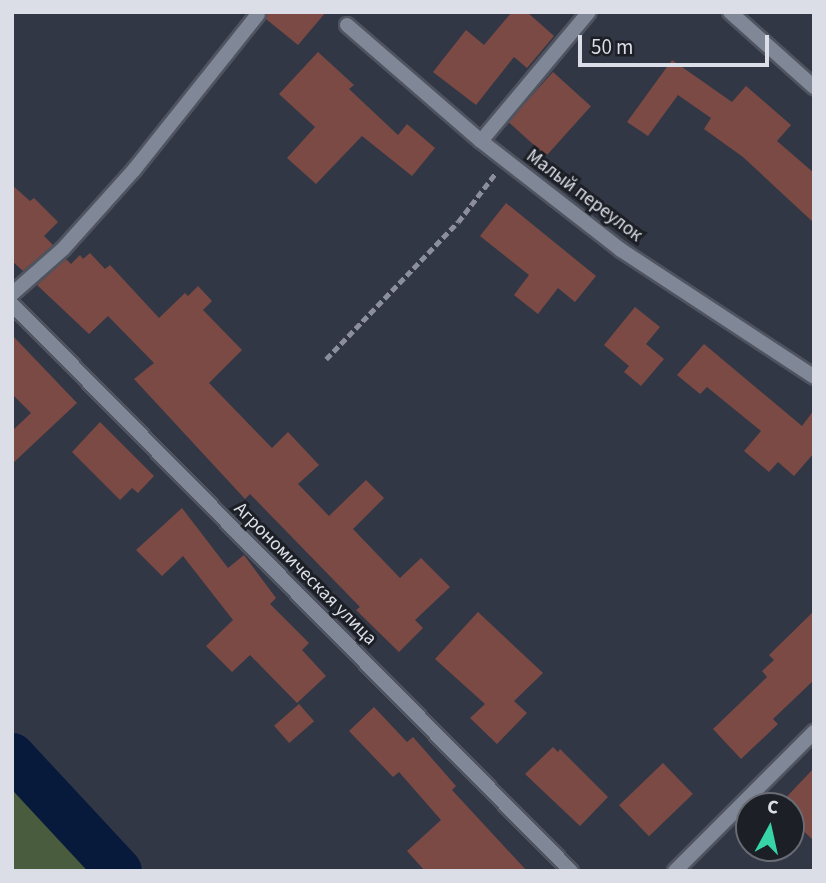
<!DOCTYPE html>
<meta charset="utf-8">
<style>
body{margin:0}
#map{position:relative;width:826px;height:883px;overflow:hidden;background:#323745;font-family:"Source Sans 3",sans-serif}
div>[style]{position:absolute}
.green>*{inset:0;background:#495d3e}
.river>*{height:46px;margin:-23px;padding:0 23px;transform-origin:23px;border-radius:23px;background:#071a3b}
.building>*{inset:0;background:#7c4a44;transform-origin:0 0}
.path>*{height:4.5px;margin-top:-2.25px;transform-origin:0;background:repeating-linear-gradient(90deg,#8c8f9b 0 7px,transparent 0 10.5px)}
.roads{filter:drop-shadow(2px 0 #4f5460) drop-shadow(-2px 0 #4f5460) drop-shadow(0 2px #4f5460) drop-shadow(0 -2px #4f5460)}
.service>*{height:14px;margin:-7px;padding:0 7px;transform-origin:7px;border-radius:7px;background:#808796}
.minor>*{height:14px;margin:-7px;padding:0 7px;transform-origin:7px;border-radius:7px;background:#808796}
span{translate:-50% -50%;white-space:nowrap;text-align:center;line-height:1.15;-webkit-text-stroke:6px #1c1f25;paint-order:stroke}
.street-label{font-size:19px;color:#dbdee7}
.frame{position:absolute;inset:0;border:14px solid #dbdee7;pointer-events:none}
.north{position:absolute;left:735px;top:792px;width:70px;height:70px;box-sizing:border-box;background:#1c1f25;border:2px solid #686b73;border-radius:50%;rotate:8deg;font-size:19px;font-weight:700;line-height:28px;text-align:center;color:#dbdee7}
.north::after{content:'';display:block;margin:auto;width:24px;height:32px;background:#36d4a7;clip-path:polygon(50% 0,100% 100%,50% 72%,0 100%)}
.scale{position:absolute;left:578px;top:35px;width:191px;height:32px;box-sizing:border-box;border:4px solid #dbdee7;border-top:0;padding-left:9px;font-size:21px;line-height:24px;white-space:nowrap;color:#dbdee7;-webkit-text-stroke:5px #1c1f25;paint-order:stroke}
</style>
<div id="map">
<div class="green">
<i style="clip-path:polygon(12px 778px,74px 848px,94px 871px,12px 871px)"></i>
</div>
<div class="river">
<i style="left:12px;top:756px;width:157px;rotate:47.1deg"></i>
</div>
<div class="building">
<i style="clip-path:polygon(267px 12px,326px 12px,298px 45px,266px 19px)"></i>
<i style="clip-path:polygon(512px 12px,527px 12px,554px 36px,527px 68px,514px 57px,476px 105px,433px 72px,466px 30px,484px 45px)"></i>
<i style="clip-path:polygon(318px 52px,354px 85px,349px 89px,398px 135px,407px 124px,435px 148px,412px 176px,362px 136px,316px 184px,287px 158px,315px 127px,279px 94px)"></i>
<i style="clip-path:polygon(672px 60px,732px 102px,746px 86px,791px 125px,777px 141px,814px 173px,814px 223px,743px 157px,704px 129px,711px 118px,678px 95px,648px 136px,627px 122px)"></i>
<i style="left:553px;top:72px;width:51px;height:67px;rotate:42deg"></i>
<i style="clip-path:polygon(12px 185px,30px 201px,34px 198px,58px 222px,44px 236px,53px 245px,23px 271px,12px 261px)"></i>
<i style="clip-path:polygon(506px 203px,596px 276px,575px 302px,558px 288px,538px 314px,514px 295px,529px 275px,480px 236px)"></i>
<i style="clip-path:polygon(90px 253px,105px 269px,110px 265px,159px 318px,185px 293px,188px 296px,198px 286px,212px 301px,203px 310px,242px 350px,209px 383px,272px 448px,288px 432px,319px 465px,298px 484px,329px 516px,366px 480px,384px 498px,353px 529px,400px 578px,421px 558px,450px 587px,415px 620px,423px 628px,399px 652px,356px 610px,360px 607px,250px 494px,245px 499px,134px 379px,154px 363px,108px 316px,89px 334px,37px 285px,66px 259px,71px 264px,80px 255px,83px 259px)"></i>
<i style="clip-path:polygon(635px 307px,660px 327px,646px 344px,664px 359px,641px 386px,624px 372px,629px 366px,604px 345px)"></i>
<i style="clip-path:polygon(12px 335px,77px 403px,12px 464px,12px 431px,31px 413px,12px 394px)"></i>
<i style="clip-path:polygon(704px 344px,802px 426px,814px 410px,814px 453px,794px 476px,778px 462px,769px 472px,744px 451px,761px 431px,707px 387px,700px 394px,677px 375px)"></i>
<i style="clip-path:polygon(100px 422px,154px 476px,138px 493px,132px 488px,120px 500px,72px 452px)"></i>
<i style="clip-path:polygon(182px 508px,228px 568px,244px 555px,276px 598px,270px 604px,309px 643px,302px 650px,326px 676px,297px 703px,250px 655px,232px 672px,206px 646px,233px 620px,183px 556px,162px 576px,136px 550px)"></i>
<i style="clip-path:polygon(814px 611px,814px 680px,773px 719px,778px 724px,741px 759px,713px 729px,767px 677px,762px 671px,774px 660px,769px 655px)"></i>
<i style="clip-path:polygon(478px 612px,543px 673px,514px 701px,527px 713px,497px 744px,470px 718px,485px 704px,435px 659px)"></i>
<i style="left:299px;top:704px;width:23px;height:33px;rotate:49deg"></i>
<i style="clip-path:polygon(374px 707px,407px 742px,413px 737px,456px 786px,452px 790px,527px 871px,425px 871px,407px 851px,441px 820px,399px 772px,393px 777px,349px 731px)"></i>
<i style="clip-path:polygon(553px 747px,558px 752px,560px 749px,608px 797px,580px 826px,525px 774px)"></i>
<i style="left:663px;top:763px;width:43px;height:61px;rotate:46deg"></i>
<i style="clip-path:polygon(814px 768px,814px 841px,791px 819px,791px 806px,778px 806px)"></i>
</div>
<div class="path">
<i style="left:326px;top:359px;width:190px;rotate:-46.1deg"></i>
<i style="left:458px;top:222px;width:61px;rotate:-52.4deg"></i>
</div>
<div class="roads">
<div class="service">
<i style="left:481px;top:141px;width:168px;rotate:-50.1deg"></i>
<i style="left:12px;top:294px;width:68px;rotate:-41.4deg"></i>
<i style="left:63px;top:249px;width:106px;rotate:-48.1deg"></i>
<i style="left:134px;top:170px;width:199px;rotate:-51.5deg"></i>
</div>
<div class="minor">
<i style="left:730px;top:12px;width:113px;rotate:41.8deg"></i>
<i style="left:347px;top:25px;width:177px;rotate:40.9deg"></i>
<i style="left:481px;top:141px;width:177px;rotate:37.9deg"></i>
<i style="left:621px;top:250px;width:231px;rotate:33.3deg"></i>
<i style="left:12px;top:304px;width:796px;rotate:45.41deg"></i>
<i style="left:675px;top:871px;width:197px;rotate:-45deg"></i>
</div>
</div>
<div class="street-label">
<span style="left:584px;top:196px;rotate:37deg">Малый переулок</span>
<span style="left:305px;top:574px;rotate:45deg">Агрономическая улица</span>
</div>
<div class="frame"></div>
<div class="north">С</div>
<div class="scale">50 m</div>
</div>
